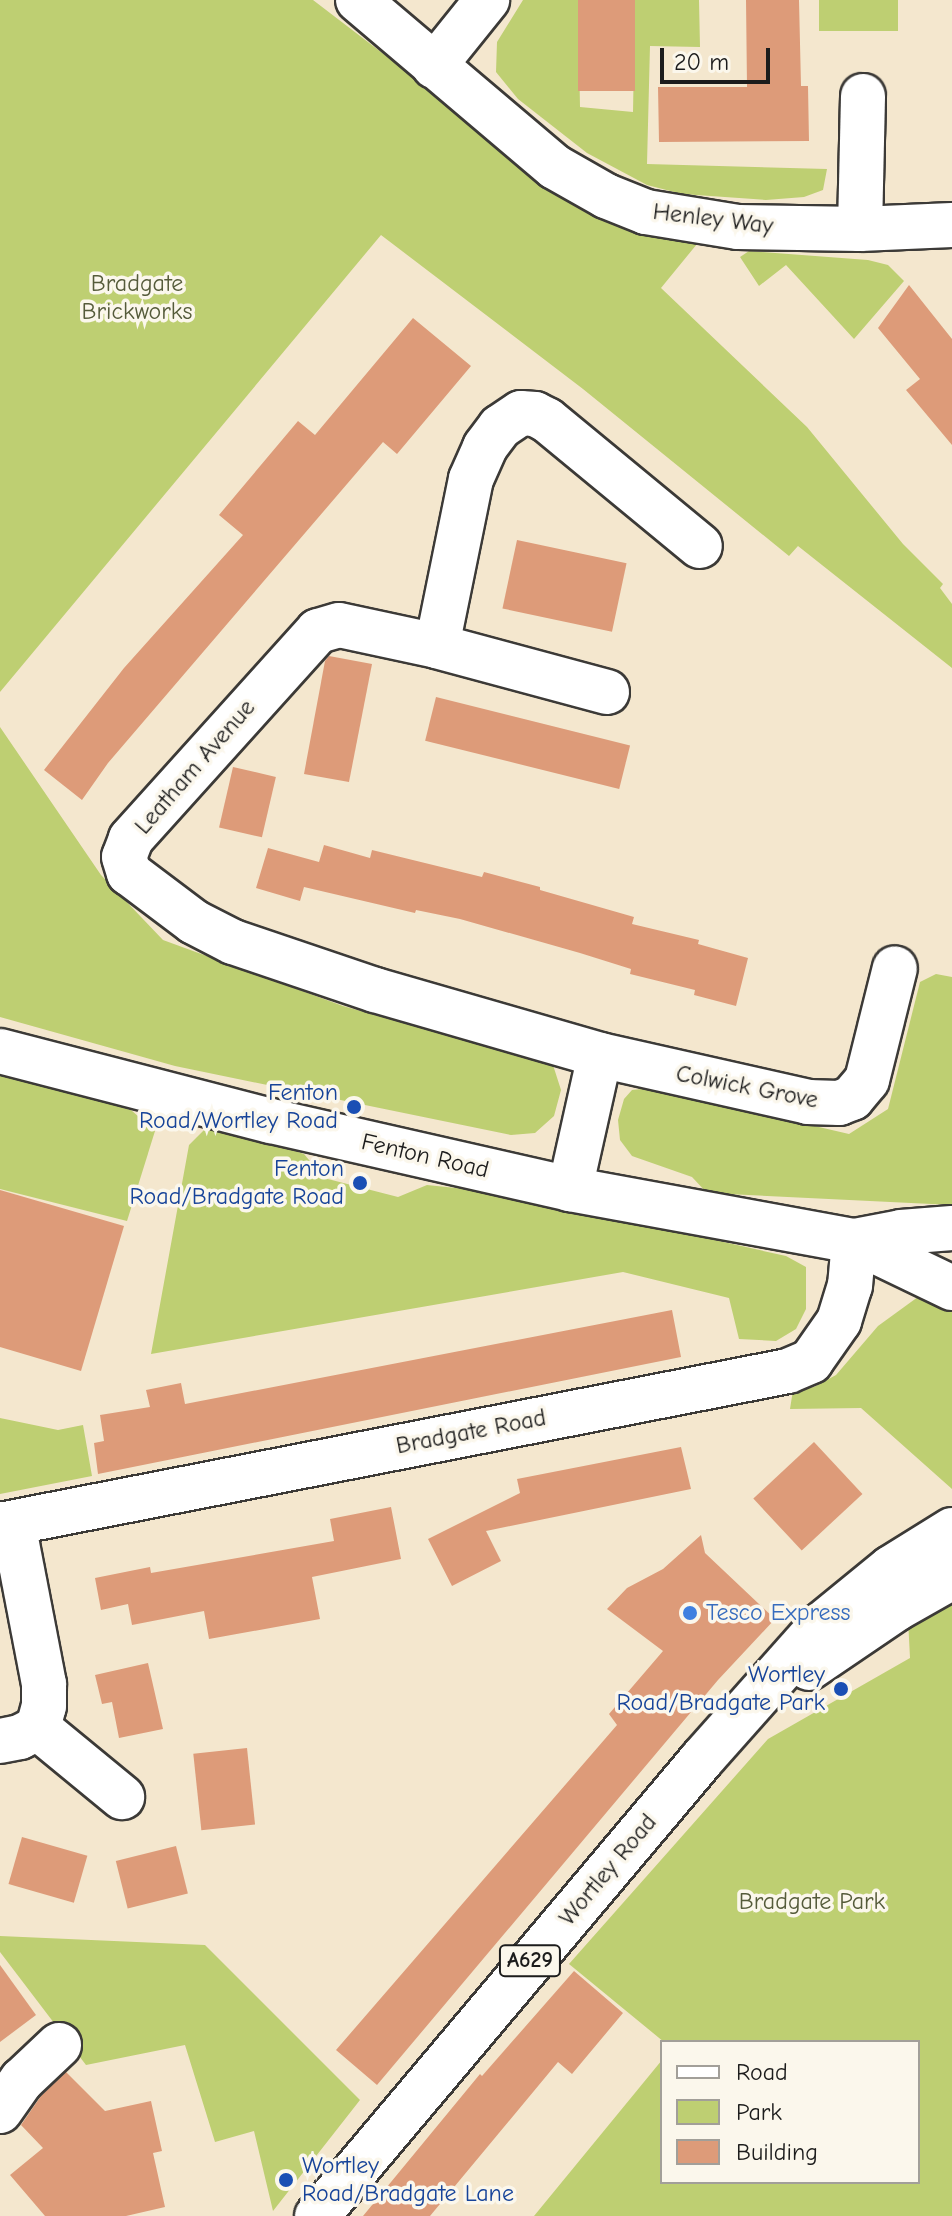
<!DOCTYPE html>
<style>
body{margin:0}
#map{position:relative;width:952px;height:2216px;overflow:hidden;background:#f4e7ce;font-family:"Comic Neue",sans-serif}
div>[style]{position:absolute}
.green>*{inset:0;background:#becf72;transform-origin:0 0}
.building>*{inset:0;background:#dd9b79;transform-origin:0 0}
.roads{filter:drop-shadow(2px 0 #3c3a37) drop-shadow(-2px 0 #3c3a37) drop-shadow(0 2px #3c3a37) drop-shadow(0 -2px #3c3a37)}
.minor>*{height:44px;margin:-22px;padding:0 22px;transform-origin:22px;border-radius:22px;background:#fff}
.major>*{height:44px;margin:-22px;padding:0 22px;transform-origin:22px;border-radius:22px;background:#fff}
.dots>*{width:22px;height:22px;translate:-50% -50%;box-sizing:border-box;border:4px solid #fbf7ec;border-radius:50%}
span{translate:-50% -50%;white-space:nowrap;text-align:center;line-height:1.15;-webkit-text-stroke:7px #fbf7ec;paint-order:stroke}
.shield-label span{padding:2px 6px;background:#fbf7ec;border:2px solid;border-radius:6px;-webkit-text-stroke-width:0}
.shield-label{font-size:22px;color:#1c1c1c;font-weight:700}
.street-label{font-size:24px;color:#1c1c1c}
.park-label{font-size:24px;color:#555b3a}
.transit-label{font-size:24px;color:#164399}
.right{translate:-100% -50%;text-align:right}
.left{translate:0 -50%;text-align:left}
.shop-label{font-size:24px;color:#366cbe}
.legend{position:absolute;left:660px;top:2040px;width:260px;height:144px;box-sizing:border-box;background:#fbf7ec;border:2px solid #a29f99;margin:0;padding:10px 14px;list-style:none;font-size:24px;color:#1c1c1c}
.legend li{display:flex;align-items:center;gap:16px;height:40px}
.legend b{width:40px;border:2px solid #a29f99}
.scale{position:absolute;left:660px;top:48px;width:110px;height:36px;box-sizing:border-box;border:4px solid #1c1c1c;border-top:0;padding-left:10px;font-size:24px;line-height:28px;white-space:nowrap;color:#1c1c1c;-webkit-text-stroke:6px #fbf7ec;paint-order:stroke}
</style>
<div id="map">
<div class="green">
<i style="clip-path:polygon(0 0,313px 0,568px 195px,630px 227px,697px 244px,661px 288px,807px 427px,903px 544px,943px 584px,940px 588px,952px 604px,952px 668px,798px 546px,789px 556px,583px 389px,381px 235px,0 692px)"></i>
<i style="clip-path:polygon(523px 0,578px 0,580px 107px,633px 112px,635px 0,699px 0,700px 47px,650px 46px,647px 164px,827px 169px,823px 190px,804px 197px,766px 200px,682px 194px,647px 185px,587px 153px,518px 99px,496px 72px,497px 42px)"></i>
<i style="left:819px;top:0;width:79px;height:31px"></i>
<i style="clip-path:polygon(749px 251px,868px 260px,888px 265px,904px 281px,854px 339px,786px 265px,759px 286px,740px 257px)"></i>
<i style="clip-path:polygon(0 727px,101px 875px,163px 940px,343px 1006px,553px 1065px,561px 1090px,554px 1116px,535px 1133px,511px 1135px,175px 1066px,0 1017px)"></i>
<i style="clip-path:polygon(936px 974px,952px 977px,952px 1205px,707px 1193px,692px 1177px,632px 1156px,620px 1140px,618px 1120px,624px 1099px,632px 1090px,651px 1088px,849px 1134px,888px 1109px,920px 982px)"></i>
<i style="clip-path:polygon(0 1072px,131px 1110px,155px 1131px,127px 1221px,0 1189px)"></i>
<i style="clip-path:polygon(225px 1127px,304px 1154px,324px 1178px,398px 1197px,427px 1185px,504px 1193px,786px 1256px,806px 1267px,806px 1309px,796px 1329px,776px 1341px,739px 1339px,729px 1298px,623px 1272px,151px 1354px,189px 1145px,204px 1130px)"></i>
<i style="clip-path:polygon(922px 1294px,952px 1308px,952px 1489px,861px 1408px,790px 1409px,793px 1390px,814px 1387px,836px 1375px,878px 1326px)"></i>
<i style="clip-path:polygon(0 1418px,58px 1430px,83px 1425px,92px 1476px,0 1494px)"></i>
<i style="clip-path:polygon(952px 1596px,952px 2216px,534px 2216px,662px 2060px,662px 2182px,918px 2182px,918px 2042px,664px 2042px,569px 1964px,768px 1739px,910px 1658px,908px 1619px)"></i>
<i style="clip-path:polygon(0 1936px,205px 1945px,360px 2100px,273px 2211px,254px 2131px,215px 2142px,185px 2045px,86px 2065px,0 1952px)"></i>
</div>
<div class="building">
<i style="left:578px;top:0;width:57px;height:91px"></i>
<i style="clip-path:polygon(746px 0,799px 0,801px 86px,808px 86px,809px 141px,659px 142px,658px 87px,747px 87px)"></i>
<i style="clip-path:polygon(909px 285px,952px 339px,952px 445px,906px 390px,920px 379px,878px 328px)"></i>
<i style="clip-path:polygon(413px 318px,471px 366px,397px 454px,383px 442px,108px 763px,82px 800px,44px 770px,124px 668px,243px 535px,219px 515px,298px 421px,315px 435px)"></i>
<i style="left:517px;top:540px;width:112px;height:70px;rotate:12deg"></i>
<i style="clip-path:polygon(329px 656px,372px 664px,349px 782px,304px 774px,325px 661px)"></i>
<i style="left:436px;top:697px;width:200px;height:45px;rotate:14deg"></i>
<i style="left:233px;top:767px;width:44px;height:62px;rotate:13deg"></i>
<i style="clip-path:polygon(324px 845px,370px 858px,372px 850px,482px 877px,484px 872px,540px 887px,540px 890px,634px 917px,632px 924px,699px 940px,698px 944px,748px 958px,736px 1006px,694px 995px,695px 990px,630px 974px,631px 969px,580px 953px,460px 919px,416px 910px,415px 913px,304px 887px,300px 901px,256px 888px,268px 848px,319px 862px)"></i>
<i style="clip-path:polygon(0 1190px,124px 1226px,81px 1371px,0 1347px)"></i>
<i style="clip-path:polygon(672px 1310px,681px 1357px,98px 1474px,94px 1443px,104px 1441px,100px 1415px,150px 1407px,146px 1390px,181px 1383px,185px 1404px)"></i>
<i style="left:814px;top:1442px;width:71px;height:83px;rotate:47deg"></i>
<i style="clip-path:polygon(681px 1447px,691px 1489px,486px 1531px,501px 1561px,452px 1586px,428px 1539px,520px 1493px,517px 1479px)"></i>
<i style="clip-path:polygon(391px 1507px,401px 1559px,312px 1577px,320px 1619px,209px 1639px,204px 1611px,132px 1625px,128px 1604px,101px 1610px,95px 1578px,150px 1567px,151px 1573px,334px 1541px,330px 1519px)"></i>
<i style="clip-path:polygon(701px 1535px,705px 1553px,775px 1619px,718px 1680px,377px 2085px,336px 2050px,617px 1725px,609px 1714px,663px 1651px,607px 1609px,627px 1588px,663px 1569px)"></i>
<i style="clip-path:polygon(148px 1663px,163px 1729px,119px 1738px,112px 1702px,102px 1704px,95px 1675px)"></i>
<i style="left:247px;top:1748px;width:77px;height:54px;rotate:84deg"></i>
<i style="left:22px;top:1837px;width:68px;height:49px;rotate:16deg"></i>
<i style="left:176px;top:1846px;width:49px;height:62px;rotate:76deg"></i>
<i style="clip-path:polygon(0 1965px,36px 2015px,0 2042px)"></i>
<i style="clip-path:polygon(574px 1971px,623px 2013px,572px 2074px,558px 2062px,430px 2216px,363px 2216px,480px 2074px,482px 2076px)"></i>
<i style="clip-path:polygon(66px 2072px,105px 2111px,151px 2101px,162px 2151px,153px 2153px,165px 2207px,126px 2216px,45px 2216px,10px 2175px,43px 2148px,21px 2125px,41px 2096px)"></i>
</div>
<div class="roads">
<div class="minor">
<i style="left:358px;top:0;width:258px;rotate:40.3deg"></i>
<i style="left:555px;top:167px;width:59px;rotate:29.6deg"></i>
<i style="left:606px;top:196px;width:43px;rotate:21.8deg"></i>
<i style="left:646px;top:212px;width:93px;rotate:9.3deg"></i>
<i style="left:738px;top:227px;width:122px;rotate:0.9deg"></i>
<i style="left:860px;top:229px;width:92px;rotate:-2.5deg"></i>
<i style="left:434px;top:66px;width:85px;rotate:-51.2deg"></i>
<i style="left:860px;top:229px;width:133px;rotate:-88.7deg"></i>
<i style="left:437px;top:646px;width:170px;rotate:-78.5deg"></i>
<i style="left:471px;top:479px;width:35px;rotate:-66deg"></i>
<i style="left:485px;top:447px;width:25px;rotate:-53deg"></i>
<i style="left:500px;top:427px;width:25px;rotate:-34deg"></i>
<i style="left:521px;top:413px;width:14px;rotate:4deg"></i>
<i style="left:535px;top:414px;width:13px;rotate:27deg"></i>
<i style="left:547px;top:420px;width:198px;rotate:39.5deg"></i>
<i style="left:607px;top:692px;width:176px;rotate:-164.9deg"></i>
<i style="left:437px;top:646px;width:100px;rotate:-167.9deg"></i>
<i style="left:339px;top:625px;width:22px;rotate:164deg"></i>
<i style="left:318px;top:631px;width:280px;rotate:132deg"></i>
<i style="left:131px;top:839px;width:19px;rotate:111deg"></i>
<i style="left:124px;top:857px;width:17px;rotate:73deg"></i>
<i style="left:129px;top:873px;width:81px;rotate:37deg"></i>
<i style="left:194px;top:922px;width:44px;rotate:27.1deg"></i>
<i style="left:233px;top:942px;width:150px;rotate:18.7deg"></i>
<i style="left:375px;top:990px;width:234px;rotate:16.1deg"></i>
<i style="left:600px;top:1055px;width:213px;rotate:12.7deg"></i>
<i style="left:808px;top:1102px;width:31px;rotate:2deg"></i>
<i style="left:839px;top:1103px;width:14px;rotate:-21deg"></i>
<i style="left:852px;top:1098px;width:23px;rotate:-50deg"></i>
<i style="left:867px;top:1080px;width:115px;rotate:-76deg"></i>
<i style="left:0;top:1051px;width:280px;rotate:14.5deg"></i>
<i style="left:271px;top:1121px;width:307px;rotate:12.8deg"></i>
<i style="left:570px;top:1189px;width:289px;rotate:10.4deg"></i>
<i style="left:854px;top:1241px;width:109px;rotate:25.6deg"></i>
<i style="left:570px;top:1189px;width:137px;rotate:-77.4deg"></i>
<i style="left:854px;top:1241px;width:48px;rotate:-10.8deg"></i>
<i style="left:901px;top:1232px;width:51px;rotate:-4.5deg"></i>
<i style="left:0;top:1525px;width:803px;rotate:-11.06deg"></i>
<i style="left:788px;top:1371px;width:25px;rotate:-23deg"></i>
<i style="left:811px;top:1361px;width:49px;rotate:-55deg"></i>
<i style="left:839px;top:1321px;width:37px;rotate:-73deg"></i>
<i style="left:850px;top:1286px;width:45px;rotate:-84.9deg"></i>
<i style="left:38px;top:1728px;width:109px;rotate:39.4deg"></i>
<i style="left:0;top:1741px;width:20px;rotate:-11deg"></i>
<i style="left:20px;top:1737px;width:20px;rotate:-27deg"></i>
<i style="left:38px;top:1728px;width:23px;rotate:-75deg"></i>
<i style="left:44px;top:1706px;width:22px;rotate:-90deg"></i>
<i style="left:44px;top:1684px;width:164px;rotate:-100.9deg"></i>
<i style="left:0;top:2111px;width:38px;rotate:-55deg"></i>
<i style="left:22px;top:2080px;width:51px;rotate:-43.4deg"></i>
</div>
<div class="major">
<i style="left:809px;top:1668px;width:105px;rotate:-34.1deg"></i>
<i style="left:896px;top:1609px;width:64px;rotate:-29.7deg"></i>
<i style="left:317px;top:2216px;width:599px;rotate:-49.88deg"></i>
<i style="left:703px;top:1758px;width:178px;rotate:-48.4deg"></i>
<i style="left:821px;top:1625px;width:90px;rotate:-39.2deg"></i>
<i style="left:891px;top:1568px;width:72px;rotate:-31.9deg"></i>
</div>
</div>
<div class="dots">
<i style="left:354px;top:1107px;background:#1a4fb4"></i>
<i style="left:360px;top:1183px;background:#1a4fb4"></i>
<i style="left:690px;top:1613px;background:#3f7fe0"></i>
<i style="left:841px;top:1689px;background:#1a4fb4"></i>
<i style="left:286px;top:2180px;background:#1a4fb4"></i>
</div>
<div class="shield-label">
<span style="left:530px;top:1961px">A629</span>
</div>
<div class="street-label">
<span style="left:713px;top:219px;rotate:7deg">Henley Way</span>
<span style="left:195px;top:767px;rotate:-49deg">Leatham Avenue</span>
<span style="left:747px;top:1087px;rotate:11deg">Colwick Grove</span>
<span style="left:425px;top:1156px;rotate:13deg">Fenton Road</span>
<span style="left:471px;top:1432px;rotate:-11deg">Bradgate Road</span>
<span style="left:608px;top:1870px;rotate:-50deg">Wortley Road</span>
</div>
<div class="park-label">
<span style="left:137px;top:298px">Bradgate<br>Brickworks</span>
<span style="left:812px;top:1902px">Bradgate Park</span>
</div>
<div class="transit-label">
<span class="right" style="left:338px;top:1107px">Fenton<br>Road/Wortley Road</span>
<span class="right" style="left:344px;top:1183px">Fenton<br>Road/Bradgate Road</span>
<span class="right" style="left:825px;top:1689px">Wortley<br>Road/Bradgate Park</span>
<span class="left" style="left:302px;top:2180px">Wortley<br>Road/Bradgate Lane</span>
</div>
<div class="shop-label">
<span class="left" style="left:706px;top:1613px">Tesco Express</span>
</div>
<ul class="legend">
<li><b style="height:10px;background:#fff"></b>Road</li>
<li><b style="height:22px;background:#becf72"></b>Park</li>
<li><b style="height:22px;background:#dd9b79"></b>Building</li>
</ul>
<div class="scale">20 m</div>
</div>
